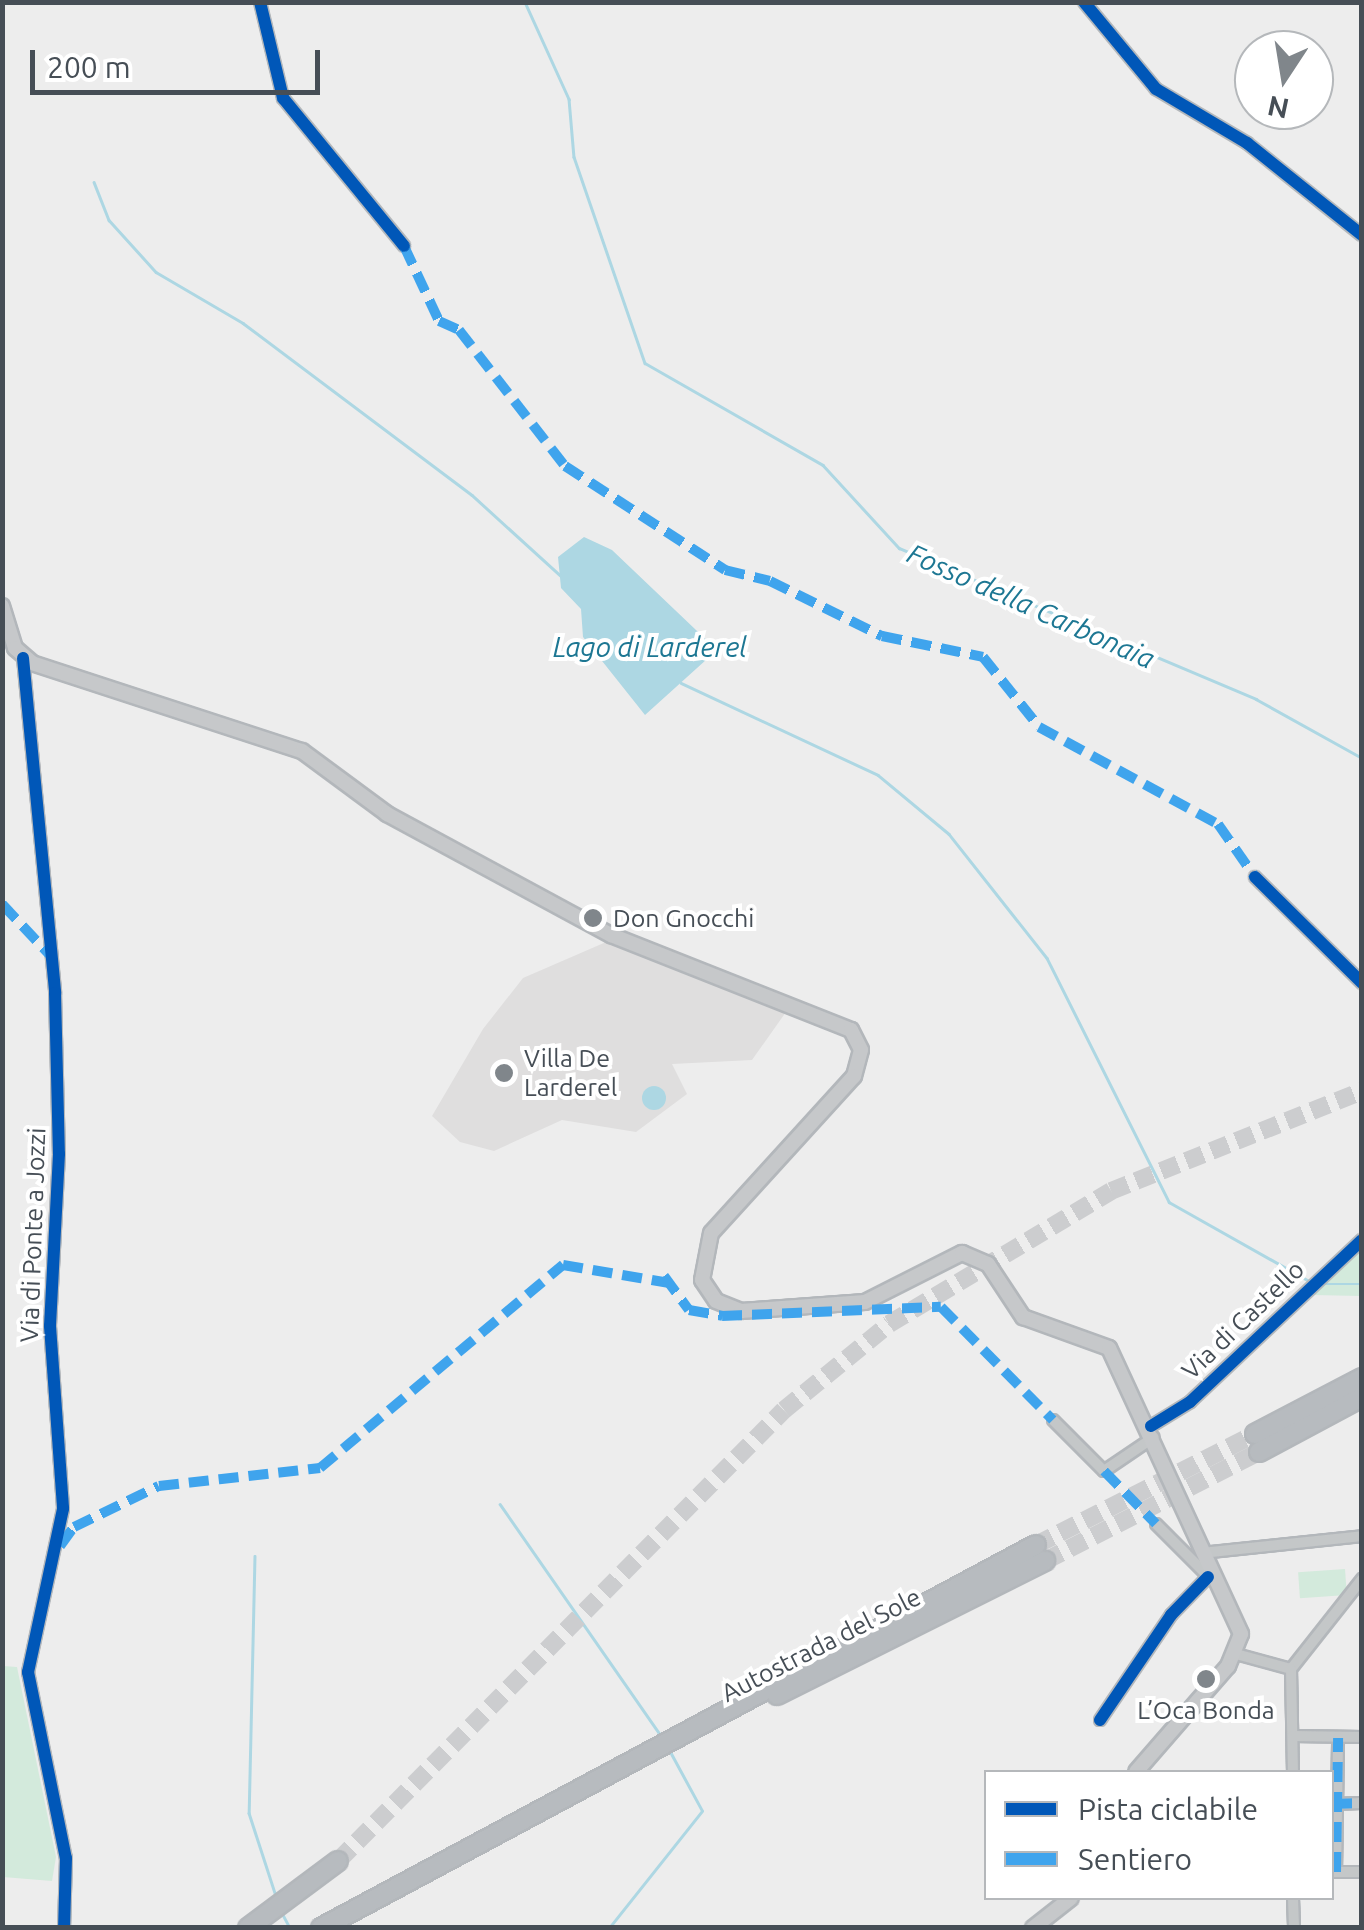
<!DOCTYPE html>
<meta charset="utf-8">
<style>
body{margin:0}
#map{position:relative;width:1364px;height:1930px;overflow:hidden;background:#ededed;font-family:Ubuntu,sans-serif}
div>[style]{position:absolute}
.education>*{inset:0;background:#dfdede}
.green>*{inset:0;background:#d3eadc;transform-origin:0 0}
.water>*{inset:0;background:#add7e3}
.round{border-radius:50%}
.stream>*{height:2.5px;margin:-1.25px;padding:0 1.25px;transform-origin:1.25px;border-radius:1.25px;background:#add7e3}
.highway-tunnel>*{height:18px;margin-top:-9px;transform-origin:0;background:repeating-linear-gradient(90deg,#cccdcf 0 18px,transparent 0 27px)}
.roads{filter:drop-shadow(2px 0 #b3b7bb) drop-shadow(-2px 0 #b3b7bb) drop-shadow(0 2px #b3b7bb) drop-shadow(0 -2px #b3b7bb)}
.street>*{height:10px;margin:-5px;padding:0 5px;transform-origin:5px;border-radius:5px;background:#c4c7c8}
.secondary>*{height:14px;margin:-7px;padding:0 7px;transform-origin:7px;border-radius:7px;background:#c6c8ca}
.highway>*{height:18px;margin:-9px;padding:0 9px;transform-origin:9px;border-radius:9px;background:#b7bbbf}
.quiet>*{height:10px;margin-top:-5px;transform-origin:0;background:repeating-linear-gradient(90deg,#3fa4ed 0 20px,transparent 0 30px)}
.cycleway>*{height:12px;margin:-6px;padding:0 6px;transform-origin:6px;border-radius:6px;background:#0057b8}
.dots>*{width:28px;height:28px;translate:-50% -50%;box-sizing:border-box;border:5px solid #fff;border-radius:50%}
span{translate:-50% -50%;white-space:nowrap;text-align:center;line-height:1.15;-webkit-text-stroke:8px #fff;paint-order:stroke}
.poi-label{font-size:25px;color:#464e56}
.left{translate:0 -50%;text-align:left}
.street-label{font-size:25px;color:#464e56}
.water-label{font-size:28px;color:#1d7793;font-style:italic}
.frame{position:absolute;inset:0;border:5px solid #464e56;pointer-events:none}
.legend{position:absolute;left:984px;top:1770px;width:350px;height:130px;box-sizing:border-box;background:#fff;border:2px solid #b5b8bb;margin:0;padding:12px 18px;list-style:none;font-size:30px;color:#464e56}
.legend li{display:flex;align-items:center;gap:20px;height:50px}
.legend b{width:50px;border:2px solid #b5b8bb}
.north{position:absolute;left:1234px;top:30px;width:100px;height:100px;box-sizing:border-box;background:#fff;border:2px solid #b5b8bb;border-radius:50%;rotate:192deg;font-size:28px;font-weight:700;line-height:40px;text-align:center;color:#464e56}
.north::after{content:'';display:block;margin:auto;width:35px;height:45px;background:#80868b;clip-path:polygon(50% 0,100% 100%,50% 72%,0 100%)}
.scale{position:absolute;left:30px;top:50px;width:290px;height:45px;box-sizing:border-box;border:5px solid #464e56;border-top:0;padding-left:12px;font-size:30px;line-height:35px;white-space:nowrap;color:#464e56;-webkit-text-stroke:8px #fff;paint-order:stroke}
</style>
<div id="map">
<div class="education">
<i style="clip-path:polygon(613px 939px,786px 1012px,752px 1060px,672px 1064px,687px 1094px,636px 1132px,562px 1120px,494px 1151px,460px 1142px,432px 1116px,483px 1029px,523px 978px)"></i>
</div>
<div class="green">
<i style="clip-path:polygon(1361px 1251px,1361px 1296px,1312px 1295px,1358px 1252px)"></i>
<i style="left:1345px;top:1569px;width:26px;height:47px;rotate:86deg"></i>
<i style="clip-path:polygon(3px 1666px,17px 1667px,56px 1857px,52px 1881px,3px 1877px)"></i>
</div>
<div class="water">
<i style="clip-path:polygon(584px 537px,612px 550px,717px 650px,645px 715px,583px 637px,581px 609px,561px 588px,558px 557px)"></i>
<i class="round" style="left:642px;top:1086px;width:24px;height:24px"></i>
</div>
<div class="stream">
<i style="left:525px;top:2px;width:107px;rotate:65.6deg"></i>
<i style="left:569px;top:99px;width:58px;rotate:85.1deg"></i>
<i style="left:574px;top:157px;width:218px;rotate:71deg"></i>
<i style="left:645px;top:363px;width:205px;rotate:29.8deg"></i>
<i style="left:823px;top:465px;width:113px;rotate:47.5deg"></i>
<i style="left:899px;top:548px;width:388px;rotate:22.9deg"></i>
<i style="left:1256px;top:699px;width:121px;rotate:29.1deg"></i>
<i style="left:94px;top:182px;width:41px;rotate:68.5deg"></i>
<i style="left:109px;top:220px;width:70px;rotate:47.9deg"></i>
<i style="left:156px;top:272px;width:101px;rotate:30.4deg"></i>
<i style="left:243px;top:323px;width:286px;rotate:36.9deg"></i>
<i style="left:472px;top:495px;width:119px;rotate:42.3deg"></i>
<i style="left:681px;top:683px;width:217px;rotate:25deg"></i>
<i style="left:878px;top:775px;width:92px;rotate:39.7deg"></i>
<i style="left:949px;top:834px;width:158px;rotate:51.7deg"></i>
<i style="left:1047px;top:958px;width:273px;rotate:63.4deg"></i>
<i style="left:1169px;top:1202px;width:163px;rotate:29.4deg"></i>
<i style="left:1324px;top:1284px;width:38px"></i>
<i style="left:500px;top:1504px;width:282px;rotate:55.2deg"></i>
<i style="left:255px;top:1556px;width:257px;rotate:91.3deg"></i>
<i style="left:249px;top:1813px;width:90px;rotate:72deg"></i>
<i style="left:281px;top:1911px;width:19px;rotate:62deg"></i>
<i style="left:609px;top:1928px;width:149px;rotate:-51.5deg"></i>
<i style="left:702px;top:1811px;width:67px;rotate:-118.5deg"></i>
</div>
<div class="highway-tunnel">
<i style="left:1036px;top:1545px;width:246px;rotate:-26.9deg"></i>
<i style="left:1045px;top:1561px;width:240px;rotate:-27deg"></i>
<i style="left:338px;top:1861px;width:634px;rotate:-45.32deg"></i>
<i style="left:784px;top:1410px;width:136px;rotate:-39.3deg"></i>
<i style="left:889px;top:1324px;width:259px;rotate:-30.9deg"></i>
<i style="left:1111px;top:1191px;width:270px;rotate:-21.7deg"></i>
</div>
<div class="roads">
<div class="street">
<i style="left:260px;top:2px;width:99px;rotate:76.5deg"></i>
<i style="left:283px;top:98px;width:191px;rotate:50.7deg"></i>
<i style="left:1084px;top:2px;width:113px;rotate:50.4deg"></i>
<i style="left:1156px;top:89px;width:106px;rotate:30.7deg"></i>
<i style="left:1247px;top:143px;width:147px;rotate:38.7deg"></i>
<i style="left:23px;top:658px;width:337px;rotate:84.5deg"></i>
<i style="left:55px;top:993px;width:161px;rotate:88.6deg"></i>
<i style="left:59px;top:1154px;width:172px;rotate:93deg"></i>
<i style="left:50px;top:1326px;width:183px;rotate:85.9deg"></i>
<i style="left:63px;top:1509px;width:167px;rotate:102.1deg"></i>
<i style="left:28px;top:1672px;width:190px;rotate:78.5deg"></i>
<i style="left:66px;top:1858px;width:70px;rotate:91.6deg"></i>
<i style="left:1255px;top:877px;width:151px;rotate:44.7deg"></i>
<i style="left:1053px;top:1420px;width:72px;rotate:45deg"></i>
<i style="left:1104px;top:1471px;width:60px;rotate:-34.2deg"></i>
<i style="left:1151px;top:1426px;width:46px;rotate:-31.6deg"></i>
<i style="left:1190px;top:1402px;width:236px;rotate:-43.3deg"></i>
<i style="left:1156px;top:1524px;width:76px;rotate:45deg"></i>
<i style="left:1211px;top:1552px;width:152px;rotate:-6deg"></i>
<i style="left:1236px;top:1654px;width:57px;rotate:15.3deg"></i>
<i style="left:1291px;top:1669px;width:115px;rotate:-51.7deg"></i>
<i style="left:1291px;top:1669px;width:103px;rotate:88.9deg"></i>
<i style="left:1100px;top:1720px;width:127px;rotate:-55.9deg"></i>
<i style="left:1171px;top:1615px;width:53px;rotate:-45.8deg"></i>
<i style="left:1293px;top:1736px;width:69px;rotate:0.8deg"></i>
<i style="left:1333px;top:1804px;width:29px;rotate:-2deg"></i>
<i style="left:1333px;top:1872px;width:29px"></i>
<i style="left:1336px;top:1872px;width:134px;rotate:-89.1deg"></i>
<i style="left:1293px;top:1898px;width:30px;rotate:88deg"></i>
</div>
<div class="secondary">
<i style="left:2px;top:606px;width:44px;rotate:72.8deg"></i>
<i style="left:15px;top:648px;width:23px;rotate:41deg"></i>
<i style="left:32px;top:663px;width:284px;rotate:18.1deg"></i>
<i style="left:302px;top:751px;width:106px;rotate:36.5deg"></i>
<i style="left:387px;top:814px;width:255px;rotate:28.4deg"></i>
<i style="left:611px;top:935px;width:258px;rotate:21.6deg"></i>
<i style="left:851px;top:1030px;width:22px;rotate:63deg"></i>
<i style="left:861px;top:1050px;width:27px;rotate:105deg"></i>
<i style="left:854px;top:1076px;width:212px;rotate:132.3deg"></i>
<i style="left:711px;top:1233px;width:48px;rotate:100.8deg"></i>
<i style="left:702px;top:1280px;width:25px;rotate:56deg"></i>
<i style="left:716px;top:1301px;width:27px;rotate:22deg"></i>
<i style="left:741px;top:1311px;width:124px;rotate:-4.2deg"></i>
<i style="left:865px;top:1302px;width:109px;rotate:-26.8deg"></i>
<i style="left:962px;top:1253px;width:28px;rotate:23deg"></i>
<i style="left:988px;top:1264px;width:64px;rotate:56.6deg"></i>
<i style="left:1023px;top:1317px;width:91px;rotate:19.8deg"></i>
<i style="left:1109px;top:1348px;width:315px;rotate:65.2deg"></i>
<i style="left:1241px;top:1634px;width:35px;rotate:112deg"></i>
<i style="left:1228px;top:1666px;width:140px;rotate:131deg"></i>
<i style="left:1033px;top:1928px;width:48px;rotate:-38.3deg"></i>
</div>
<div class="highway">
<i style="left:1255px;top:1434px;width:121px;rotate:-27.6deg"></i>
<i style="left:1259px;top:1452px;width:117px;rotate:-28.1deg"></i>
<i style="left:777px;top:1695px;width:300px;rotate:-26.6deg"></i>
<i style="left:248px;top:1928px;width:112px;rotate:-36.7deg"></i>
<i style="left:321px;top:1928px;width:811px;rotate:-28.18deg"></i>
</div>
</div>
<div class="quiet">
<i style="left:404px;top:246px;width:83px;rotate:65deg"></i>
<i style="left:439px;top:321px;width:22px;rotate:24deg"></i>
<i style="left:459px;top:330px;width:172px;rotate:52.1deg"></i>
<i style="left:565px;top:466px;width:191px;rotate:33deg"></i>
<i style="left:725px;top:570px;width:46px;rotate:13.7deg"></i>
<i style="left:770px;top:581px;width:125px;rotate:26.2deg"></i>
<i style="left:882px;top:636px;width:103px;rotate:11.7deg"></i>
<i style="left:983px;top:657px;width:90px;rotate:51.3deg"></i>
<i style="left:1039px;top:727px;width:204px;rotate:28.5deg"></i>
<i style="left:1218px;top:824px;width:65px;rotate:55.1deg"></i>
<i style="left:2px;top:904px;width:69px;rotate:46.8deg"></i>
<i style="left:664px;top:1276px;width:42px;rotate:53.7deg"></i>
<i style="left:689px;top:1310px;width:34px;rotate:10deg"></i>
<i style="left:722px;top:1316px;width:219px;rotate:-2.4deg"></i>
<i style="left:941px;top:1307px;width:159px;rotate:45.3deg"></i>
<i style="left:1104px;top:1471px;width:74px;rotate:45.5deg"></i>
<i style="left:60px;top:1546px;width:24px;rotate:-54deg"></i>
<i style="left:74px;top:1527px;width:94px;rotate:-25.8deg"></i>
<i style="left:159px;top:1486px;width:162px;rotate:-6.4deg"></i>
<i style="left:320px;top:1468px;width:317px;rotate:-39.9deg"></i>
<i style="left:563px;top:1265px;width:108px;rotate:9.6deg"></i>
<i style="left:1332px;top:1804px;width:30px;rotate:-2deg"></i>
<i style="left:1336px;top:1872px;width:134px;rotate:-89.1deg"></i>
</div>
<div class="cycleway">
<i style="left:260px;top:2px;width:99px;rotate:76.5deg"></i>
<i style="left:283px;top:98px;width:191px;rotate:50.7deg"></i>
<i style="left:1084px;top:2px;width:113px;rotate:50.4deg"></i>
<i style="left:1156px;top:89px;width:106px;rotate:30.7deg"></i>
<i style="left:1247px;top:143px;width:147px;rotate:38.7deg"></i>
<i style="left:23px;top:658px;width:337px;rotate:84.5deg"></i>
<i style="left:55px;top:993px;width:161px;rotate:88.6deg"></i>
<i style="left:59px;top:1154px;width:172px;rotate:93deg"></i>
<i style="left:50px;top:1326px;width:183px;rotate:85.9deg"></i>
<i style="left:63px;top:1509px;width:167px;rotate:102.1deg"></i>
<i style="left:28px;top:1672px;width:190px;rotate:78.5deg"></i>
<i style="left:66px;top:1858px;width:70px;rotate:91.6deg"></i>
<i style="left:1255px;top:877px;width:151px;rotate:44.7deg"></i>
<i style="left:1151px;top:1426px;width:46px;rotate:-31.6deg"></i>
<i style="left:1190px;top:1402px;width:236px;rotate:-43.3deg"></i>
<i style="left:1100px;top:1720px;width:127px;rotate:-55.9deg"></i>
<i style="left:1171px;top:1615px;width:53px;rotate:-45.8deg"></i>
</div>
<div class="dots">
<i style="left:593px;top:918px;background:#80868b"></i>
<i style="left:504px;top:1073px;background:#80868b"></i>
<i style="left:1206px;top:1679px;background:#80868b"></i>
</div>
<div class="poi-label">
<span class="left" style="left:613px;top:918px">Don Gnocchi</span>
<span class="left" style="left:524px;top:1073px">Villa De<br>Larderel</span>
<span style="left:1206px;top:1710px">L’Oca Bonda</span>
</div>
<div class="street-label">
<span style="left:33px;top:1235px;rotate:-88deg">Via di Ponte a Jozzi</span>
<span style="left:1243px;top:1320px;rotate:-44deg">Via di Castello</span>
<span style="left:821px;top:1645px;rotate:-27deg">Autostrada del Sole</span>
</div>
<div class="water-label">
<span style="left:1031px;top:606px;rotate:24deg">Fosso della Carbonaia</span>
<span style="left:650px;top:647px">Lago di Larderel</span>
</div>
<div class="frame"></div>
<ul class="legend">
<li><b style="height:12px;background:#0057b8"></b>Pista ciclabile</li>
<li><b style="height:12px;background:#3fa4ed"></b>Sentiero</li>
</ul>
<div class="north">N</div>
<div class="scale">200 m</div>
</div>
